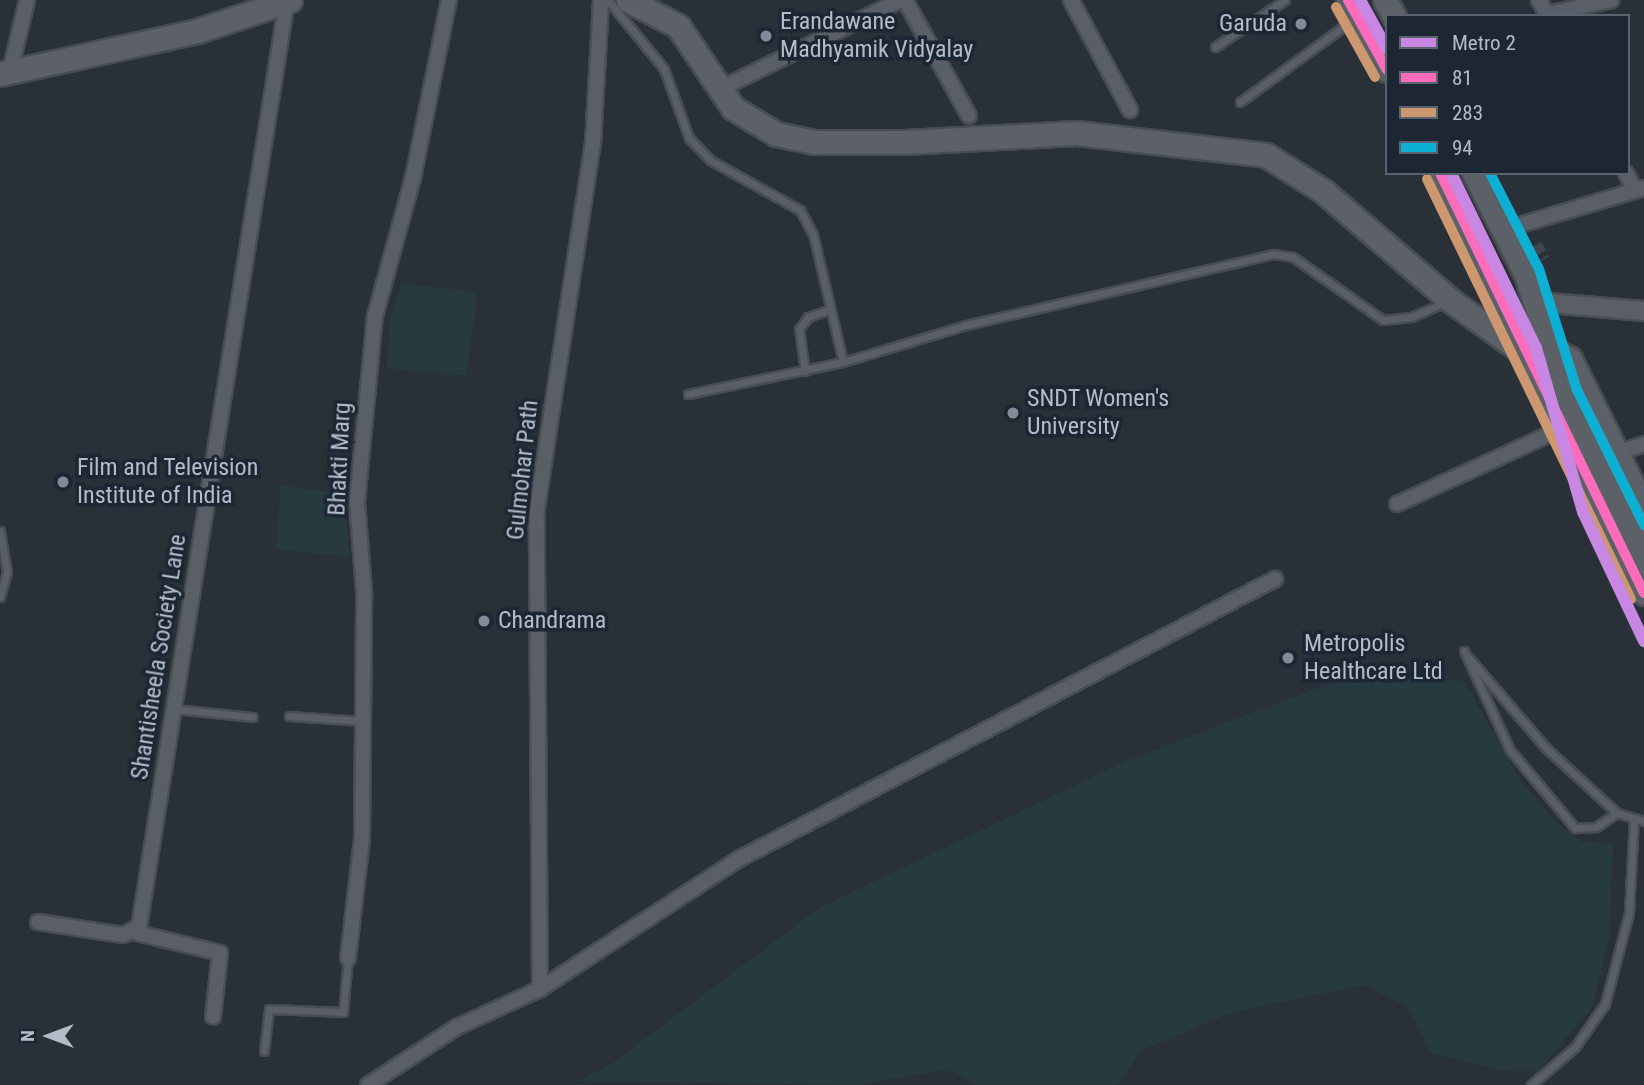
<!DOCTYPE html>
<style>
body{margin:0}
#map{position:relative;width:1644px;height:1085px;overflow:hidden;background:#2a3038;font-family:"Roboto Condensed",sans-serif}
div>[style]{position:absolute}
.green>*{inset:0;background:#273a3e}
.pedestrian-tunnel>*{height:10px;margin-top:-5px;transform-origin:0;background:repeating-linear-gradient(90deg,#3f454e 0 10px,transparent 0 15px)}
.roads{filter:drop-shadow(2px 0 #484c53) drop-shadow(-2px 0 #484c53) drop-shadow(0 2px #484c53) drop-shadow(0 -2px #484c53)}
.service>*{height:7px;margin:-3.5px;padding:0 3.5px;transform-origin:3.5px;border-radius:3.5px;background:#5a5e66}
.minor>*{height:14px;margin:-7px;padding:0 7px;transform-origin:7px;border-radius:7px;background:#5a5e66}
.tertiary>*{height:18px;margin:-9px;padding:0 9px;transform-origin:9px;border-radius:9px;background:#5a5e66}
.primary>*{height:23px;margin:-11.5px;padding:0 11.5px;transform-origin:11.5px;border-radius:11.5px;background:#5c6168}
.bus-1>*{height:10px;margin:-5px;padding:0 5px;transform-origin:5px;border-radius:5px;background:#fb6dba}
.bus-2>*{height:10px;margin:-5px;padding:0 5px;transform-origin:5px;border-radius:5px;background:#cd976f}
.bus-3>*{height:10px;margin:-5px;padding:0 5px;transform-origin:5px;border-radius:5px;background:#0dafd3}
.metro-1>*{height:12px;margin:-6px;padding:0 6px;transform-origin:6px;border-radius:6px;background:#c787e3}
.dots>*{width:19px;height:19px;translate:-50% -50%;box-sizing:border-box;border:4px solid #1d2633;border-radius:50%}
span{translate:-50% -50%;white-space:nowrap;text-align:center;line-height:1.15;-webkit-text-stroke:7px #1d2633;paint-order:stroke}
.poi-label{font-size:24px;color:#b4bcc9}
.left{translate:0 -50%;text-align:left}
.right{translate:-100% -50%;text-align:right}
.street-label{font-size:24px;color:#b4bcc9}
.legend{position:absolute;left:1385px;top:14px;width:245px;height:161px;box-sizing:border-box;background:#1d2633;border:2px solid #59626f;margin:0;padding:9px 12px;list-style:none;font-size:21px;color:#b4bcc9}
.legend li{display:flex;align-items:center;gap:14px;height:35px}
.legend b{width:35px;border:2px solid #59626f}
.north{position:absolute;left:14px;top:1001px;width:70px;height:70px;-webkit-text-stroke:5px #1d2633;paint-order:stroke;rotate:270deg;font-size:19px;font-weight:700;line-height:28px;text-align:center;color:#b4bcc9}
.north::after{content:'';display:block;margin:auto;width:24px;height:32px;background:#b4bcc9;clip-path:polygon(50% 0,100% 100%,50% 72%,0 100%)}
</style>
<div id="map">
<div class="green">
<i style="clip-path:polygon(402px 283px,478px 293px,466px 376px,387px 368px,390px 317px)"></i>
<i style="clip-path:polygon(281px 485px,343px 495px,350px 557px,276px 549px)"></i>
<i style="clip-path:polygon(1352px 675px,1464px 681px,1519px 778px,1559px 825px,1582px 842px,1613px 844px,1609px 941px,1592px 1007px,1538px 1071px,1506px 1071px,1431px 1053px,1408px 1007px,1364px 985px,1233px 1012px,1142px 1050px,1117px 1085px,977px 1085px,949px 1069px,857px 1085px,578px 1081px,613px 1063px,819px 908px,1126px 761px)"></i>
</div>
<div class="pedestrian-tunnel">
<i style="left:1537px;top:244px;width:17px;rotate:62deg"></i>
</div>
<div class="roads">
<div class="service">
<i style="left:608px;top:0;width:89px;rotate:50.9deg"></i>
<i style="left:664px;top:69px;width:73px;rotate:70.1deg"></i>
<i style="left:689px;top:138px;width:30px;rotate:46deg"></i>
<i style="left:710px;top:160px;width:103px;rotate:29.1deg"></i>
<i style="left:800px;top:210px;width:27px;rotate:62deg"></i>
<i style="left:813px;top:234px;width:131px;rotate:76.8deg"></i>
<i style="left:1215px;top:47px;width:84px;rotate:-33.9deg"></i>
<i style="left:1240px;top:102px;width:141px;rotate:-36.1deg"></i>
<i style="left:805px;top:371px;width:42px;rotate:-98.1deg"></i>
<i style="left:799px;top:329px;width:15px;rotate:-53deg"></i>
<i style="left:808px;top:317px;width:24px;rotate:-19deg"></i>
<i style="left:688px;top:394px;width:158px;rotate:-11.7deg"></i>
<i style="left:843px;top:362px;width:128px;rotate:-16.7deg"></i>
<i style="left:966px;top:325px;width:316px;rotate:-13deg"></i>
<i style="left:1274px;top:254px;width:19px;rotate:9deg"></i>
<i style="left:1293px;top:257px;width:110px;rotate:35deg"></i>
<i style="left:1383px;top:320px;width:28px;rotate:-6deg"></i>
<i style="left:1411px;top:317px;width:38px;rotate:-23deg"></i>
<i style="left:0;top:531px;width:42px;rotate:80.3deg"></i>
<i style="left:7px;top:572px;width:26px;rotate:106deg"></i>
<i style="left:1464px;top:651px;width:109px;rotate:65.1deg"></i>
<i style="left:1510px;top:750px;width:102px;rotate:50.2deg"></i>
<i style="left:1575px;top:828px;width:21px;rotate:-3deg"></i>
<i style="left:1596px;top:827px;width:25px;rotate:-34deg"></i>
<i style="left:1468px;top:657px;width:120px;rotate:49.4deg"></i>
<i style="left:1546px;top:748px;width:96px;rotate:42.5deg"></i>
<i style="left:1617px;top:813px;width:28px;rotate:17deg"></i>
<i style="left:174px;top:709px;width:79px;rotate:5.8deg"></i>
<i style="left:289px;top:716px;width:73px;rotate:3.9deg"></i>
<i style="left:264px;top:1051px;width:42px;rotate:-83.2deg"></i>
<i style="left:269px;top:1009px;width:74px;rotate:2.3deg"></i>
<i style="left:343px;top:1012px;width:54px;rotate:-84.7deg"></i>
<i style="left:1531px;top:1085px;width:58px;rotate:-40.8deg"></i>
<i style="left:1575px;top:1047px;width:52px;rotate:-55.1deg"></i>
<i style="left:1605px;top:1004px;width:94px;rotate:-75.2deg"></i>
<i style="left:1629px;top:913px;width:95px;rotate:-87deg"></i>
</div>
<div class="minor">
<i style="left:905px;top:0;width:132px;rotate:61.1deg"></i>
<i style="left:1071px;top:0;width:125px;rotate:61.8deg"></i>
<i style="left:1539px;top:0;width:18px;rotate:61deg"></i>
<i style="left:1547px;top:14px;width:66px;rotate:-12.2deg"></i>
<i style="left:10px;top:72px;width:74px;rotate:-76.7deg"></i>
<i style="left:720px;top:89px;width:202px;rotate:-26.2deg"></i>
<i style="left:1626px;top:173px;width:18px;rotate:63deg"></i>
<i style="left:1503px;top:230px;width:147px;rotate:-16.6deg"></i>
<i style="left:1617px;top:453px;width:28px;rotate:-18deg"></i>
<i style="left:1397px;top:504px;width:183px;rotate:-24.6deg"></i>
<i style="left:38px;top:922px;width:86px;rotate:8.7deg"></i>
<i style="left:123px;top:935px;width:18px;rotate:-27deg"></i>
<i style="left:139px;top:927px;width:939px;rotate:-80.93deg"></i>
<i style="left:133px;top:932px;width:89px;rotate:13.6deg"></i>
<i style="left:220px;top:953px;width:64px;rotate:96.2deg"></i>
<i style="left:348px;top:958px;width:120px;rotate:-83.3deg"></i>
<i style="left:362px;top:839px;width:248px;rotate:-89.5deg"></i>
<i style="left:364px;top:591px;width:89px;rotate:-94.5deg"></i>
<i style="left:357px;top:502px;width:187px;rotate:-84.5deg"></i>
<i style="left:375px;top:316px;width:143px;rotate:-74.6deg"></i>
<i style="left:413px;top:178px;width:182px;rotate:-78.6deg"></i>
<i style="left:540px;top:989px;width:481px;rotate:-90.4deg"></i>
<i style="left:537px;top:508px;width:368px;rotate:-81.3deg"></i>
<i style="left:593px;top:144px;width:144px;rotate:-86.8deg"></i>
<i style="left:368px;top:1085px;width:106px;rotate:-33.1deg"></i>
<i style="left:457px;top:1027px;width:91px;rotate:-24.6deg"></i>
<i style="left:540px;top:989px;width:238px;rotate:-33.2deg"></i>
<i style="left:739px;top:859px;width:605px;rotate:-27.58deg"></i>
</div>
<div class="tertiary">
<i style="left:1537px;top:302px;width:107px;rotate:4.8deg"></i>
</div>
<div class="primary">
<i style="left:628px;top:0;width:56px;rotate:27.5deg"></i>
<i style="left:678px;top:26px;width:99px;rotate:56.1deg"></i>
<i style="left:733px;top:108px;width:50px;rotate:31.2deg"></i>
<i style="left:776px;top:134px;width:39px;rotate:12deg"></i>
<i style="left:814px;top:142px;width:90px"></i>
<i style="left:904px;top:142px;width:173px;rotate:-3deg"></i>
<i style="left:1077px;top:133px;width:190px;rotate:6.6deg"></i>
<i style="left:1266px;top:155px;width:67px;rotate:32.3deg"></i>
<i style="left:1323px;top:191px;width:167px;rotate:40.6deg"></i>
<i style="left:1450px;top:300px;width:101px;rotate:35.7deg"></i>
<i style="left:1348px;top:0;width:80px;rotate:60.9deg"></i>
<i style="left:1385px;top:0;width:18px;rotate:61deg"></i>
<i style="left:0;top:74px;width:202px;rotate:-12.3deg"></i>
<i style="left:197px;top:31px;width:98px;rotate:-18.4deg"></i>
<i style="left:1440px;top:173px;width:467px;rotate:64.1deg"></i>
<i style="left:1474px;top:173px;width:114px;rotate:62.8deg"></i>
<i style="left:1526px;top:274px;width:127px;rotate:72.6deg"></i>
<i style="left:1564px;top:395px;width:180px;rotate:63.6deg"></i>
<i style="left:1552px;top:349px;width:21px;rotate:29deg"></i>
<i style="left:1570px;top:359px;width:166px;rotate:63.6deg"></i>
</div>
</div>
<div class="bus-1">
<i style="left:1348px;top:0;width:80px;rotate:60.9deg"></i>
<i style="left:1440px;top:173px;width:467px;rotate:64.1deg"></i>
</div>
<div class="bus-2">
<i style="left:1336px;top:7px;width:80px;rotate:60.9deg"></i>
<i style="left:1427px;top:179px;width:467px;rotate:64.1deg"></i>
</div>
<div class="bus-3">
<i style="left:1490px;top:173px;width:108px;rotate:63deg"></i>
<i style="left:1539px;top:269px;width:127px;rotate:72.6deg"></i>
<i style="left:1577px;top:390px;width:151px;rotate:63.6deg"></i>
</div>
<div class="metro-1">
<i style="left:1360px;top:0;width:56px;rotate:61.1deg"></i>
<i style="left:1451px;top:173px;width:195px;rotate:64.1deg"></i>
<i style="left:1536px;top:348px;width:171px;rotate:74deg"></i>
<i style="left:1583px;top:512px;width:143px;rotate:64.7deg"></i>
</div>
<div class="dots">
<i style="left:1301px;top:24px;background:#848b96"></i>
<i style="left:766px;top:36px;background:#848b96"></i>
<i style="left:1013px;top:413px;background:#848b96"></i>
<i style="left:63px;top:482px;background:#848b96"></i>
<i style="left:484px;top:621px;background:#848b96"></i>
<i style="left:1288px;top:658px;background:#848b96"></i>
</div>
<div class="poi-label">
<span class="left" style="left:780px;top:36px">Erandawane<br>Madhyamik Vidyalay</span>
<span class="right" style="left:1287px;top:24px">Garuda</span>
<span class="left" style="left:1027px;top:413px">SNDT Women's<br>University</span>
<span class="left" style="left:77px;top:482px">Film and Television<br>Institute of India</span>
<span class="left" style="left:498px;top:621px">Chandrama</span>
<span class="left" style="left:1304px;top:658px">Metropolis<br>Healthcare Ltd</span>
</div>
<div class="street-label">
<span style="left:340px;top:459px;rotate:-87deg">Bhakti Marg</span>
<span style="left:523px;top:470px;rotate:-84deg">Gulmohar Path</span>
<span style="left:159px;top:657px;rotate:-81deg">Shantisheela Society Lane</span>
</div>
<ul class="legend">
<li><b style="height:9px;background:#c787e3"></b>Metro 2</li>
<li><b style="height:9px;background:#fb6dba"></b>81</li>
<li><b style="height:9px;background:#cd976f"></b>283</li>
<li><b style="height:9px;background:#0dafd3"></b>94</li>
</ul>
<div class="north">N</div>
</div>
